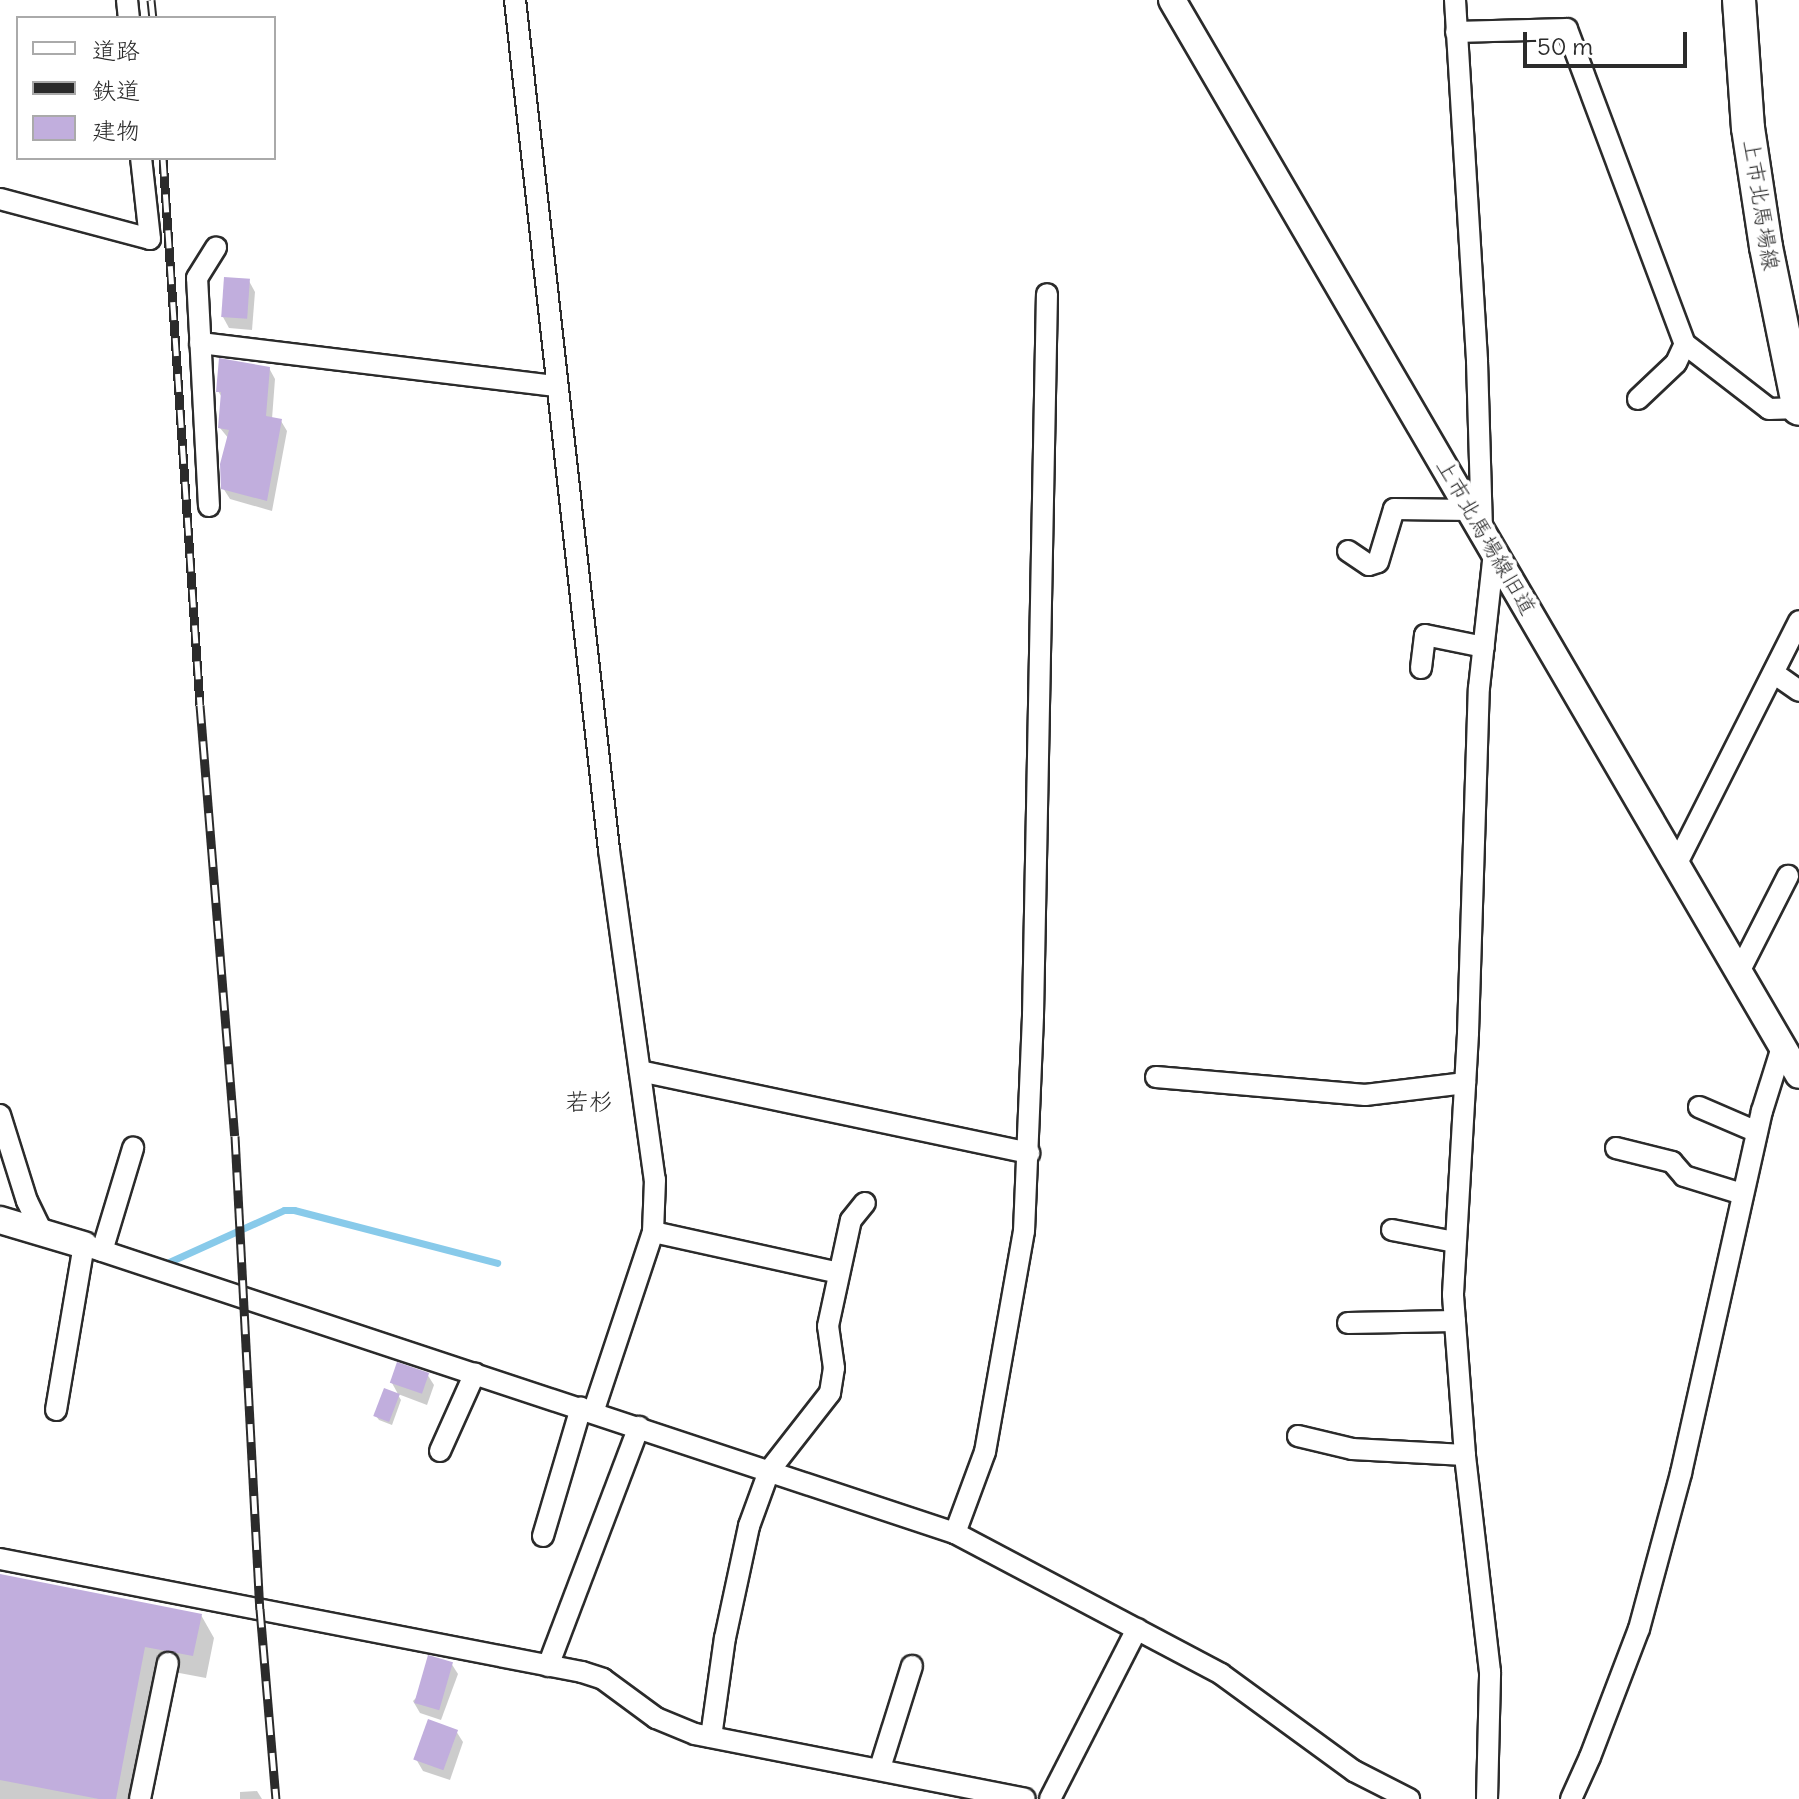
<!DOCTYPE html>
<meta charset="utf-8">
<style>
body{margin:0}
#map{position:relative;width:1799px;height:1799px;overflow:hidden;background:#fff;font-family:Delius,"Klee One",sans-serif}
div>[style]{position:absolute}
.shadow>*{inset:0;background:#0003}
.stream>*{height:7px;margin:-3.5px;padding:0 3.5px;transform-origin:3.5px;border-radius:3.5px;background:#88caea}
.building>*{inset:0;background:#c1aedd;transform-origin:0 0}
.roads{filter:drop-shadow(2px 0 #2b2b2b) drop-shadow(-2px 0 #2b2b2b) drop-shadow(0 2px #2b2b2b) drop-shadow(0 -2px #2b2b2b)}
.minor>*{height:20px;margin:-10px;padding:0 10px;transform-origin:10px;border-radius:10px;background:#fff}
.tertiary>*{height:26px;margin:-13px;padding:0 13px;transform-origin:13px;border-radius:13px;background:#fff}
.primary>*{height:32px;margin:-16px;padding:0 16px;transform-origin:16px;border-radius:16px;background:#fff}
.rail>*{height:9px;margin-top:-4.5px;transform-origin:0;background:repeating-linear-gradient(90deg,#fff 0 18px,#2b2b2b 0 36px);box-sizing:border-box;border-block:2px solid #2b2b2b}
span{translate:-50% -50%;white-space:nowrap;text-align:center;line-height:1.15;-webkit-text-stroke:8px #fff;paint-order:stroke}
.street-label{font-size:22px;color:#2b2b2b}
.neighbourhood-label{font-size:24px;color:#2b2b2b}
.legend{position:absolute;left:16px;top:16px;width:260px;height:144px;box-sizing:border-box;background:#fff;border:2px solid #aaa;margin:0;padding:10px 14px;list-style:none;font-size:24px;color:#2b2b2b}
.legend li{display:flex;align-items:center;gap:16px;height:40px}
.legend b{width:40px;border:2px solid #aaa}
.scale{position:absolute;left:1523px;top:32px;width:164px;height:36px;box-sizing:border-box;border:4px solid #2b2b2b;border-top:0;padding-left:10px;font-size:24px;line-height:28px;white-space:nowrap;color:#2b2b2b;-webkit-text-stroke:6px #fff;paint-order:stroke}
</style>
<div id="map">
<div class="shadow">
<i style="clip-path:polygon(249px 281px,255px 292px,252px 330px,229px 328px,223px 317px)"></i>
<i style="clip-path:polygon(269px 368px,275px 379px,272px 419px,281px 421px,287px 431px,272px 511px,230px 499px,223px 488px,229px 439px,220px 428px,223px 399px,218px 391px)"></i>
<i style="clip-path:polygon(427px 1374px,434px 1385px,427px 1405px,398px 1394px,392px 1383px)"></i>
<i style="clip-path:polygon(398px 1395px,401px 1400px,392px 1425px,379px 1420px,376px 1416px)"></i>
<i style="clip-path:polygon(0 1576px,201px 1615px,214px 1638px,206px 1678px,158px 1669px,133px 1799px,0 1799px)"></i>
<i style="clip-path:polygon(451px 1663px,458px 1674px,441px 1720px,420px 1713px,413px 1701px)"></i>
<i style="clip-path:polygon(456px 1731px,463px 1742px,450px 1780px,423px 1771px,416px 1759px)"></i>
<i style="clip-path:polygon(257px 1791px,262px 1799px,240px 1799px,240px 1792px)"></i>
</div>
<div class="stream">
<i style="left:169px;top:1262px;width:126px;rotate:-24.3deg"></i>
<i style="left:284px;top:1210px;width:10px"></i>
<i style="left:294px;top:1210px;width:210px;rotate:14.6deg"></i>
</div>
<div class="building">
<i style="left:224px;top:277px;width:26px;height:40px;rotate:4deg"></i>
<i style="clip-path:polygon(219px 358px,270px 367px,266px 416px,282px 419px,267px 501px,221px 489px,220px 464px,229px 430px,218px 428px,221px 392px,216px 392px)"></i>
<i style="left:397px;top:1362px;width:34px;height:22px;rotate:19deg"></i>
<i style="left:384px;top:1388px;width:17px;height:30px;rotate:21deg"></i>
<i style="clip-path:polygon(0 1574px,202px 1614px,193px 1656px,145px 1647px,116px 1799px,99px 1799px,0 1780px)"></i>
<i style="left:428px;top:1655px;width:26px;height:50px;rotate:16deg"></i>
<i style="left:428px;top:1719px;width:32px;height:43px;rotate:20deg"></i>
</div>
<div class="roads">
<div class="minor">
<i style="left:127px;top:0;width:18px;rotate:84deg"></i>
<i style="left:515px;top:0;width:855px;rotate:83.69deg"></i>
<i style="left:609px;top:850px;width:333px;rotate:82.1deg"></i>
<i style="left:655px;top:1180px;width:52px;rotate:92.2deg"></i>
<i style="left:653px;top:1232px;width:190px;rotate:108.4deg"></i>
<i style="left:1455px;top:0;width:362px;rotate:86.5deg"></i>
<i style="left:1477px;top:361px;width:168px;rotate:88.3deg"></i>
<i style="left:1456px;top:32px;width:111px;rotate:-1.5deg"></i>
<i style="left:1567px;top:29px;width:336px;rotate:69.5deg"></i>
<i style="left:1685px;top:344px;width:106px;rotate:37.7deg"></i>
<i style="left:1769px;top:409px;width:30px;rotate:-2deg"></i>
<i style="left:0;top:199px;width:155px;rotate:14.9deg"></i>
<i style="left:150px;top:239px;width:81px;rotate:-96.3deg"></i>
<i style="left:200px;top:343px;width:359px;rotate:6.9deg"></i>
<i style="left:1638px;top:399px;width:52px;rotate:-43.5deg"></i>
<i style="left:1676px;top:363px;width:21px;rotate:-65deg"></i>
<i style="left:209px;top:506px;width:228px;rotate:-93deg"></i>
<i style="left:197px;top:278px;width:36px;rotate:-58deg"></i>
<i style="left:1348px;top:551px;width:25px;rotate:34deg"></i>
<i style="left:1369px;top:565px;width:9px;rotate:-18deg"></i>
<i style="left:1378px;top:562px;width:55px;rotate:-73.2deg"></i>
<i style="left:1394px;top:509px;width:77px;rotate:0.7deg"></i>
<i style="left:1421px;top:668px;width:33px;rotate:-83deg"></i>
<i style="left:1425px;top:635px;width:60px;rotate:11.5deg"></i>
<i style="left:1775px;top:674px;width:29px;rotate:35deg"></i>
<i style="left:1676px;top:865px;width:273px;rotate:-63.2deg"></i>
<i style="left:1739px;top:972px;width:108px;rotate:-63deg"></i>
<i style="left:640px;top:1071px;width:398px;rotate:11.9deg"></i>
<i style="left:1156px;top:1077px;width:210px;rotate:4.9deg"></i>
<i style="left:1365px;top:1095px;width:101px;rotate:-6.8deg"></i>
<i style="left:1699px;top:1107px;width:63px;rotate:23.3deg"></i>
<i style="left:0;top:1115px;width:90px;rotate:72.6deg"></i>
<i style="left:27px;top:1201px;width:34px;rotate:64deg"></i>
<i style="left:1616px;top:1148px;width:58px;rotate:14deg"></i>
<i style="left:1672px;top:1162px;width:18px;rotate:49deg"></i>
<i style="left:1684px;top:1176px;width:61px;rotate:17.2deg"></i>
<i style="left:1392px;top:1230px;width:64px;rotate:10.8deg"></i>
<i style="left:653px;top:1232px;width:190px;rotate:12.4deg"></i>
<i style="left:102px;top:1251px;width:108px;rotate:-73.2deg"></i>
<i style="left:1348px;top:1323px;width:107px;rotate:-1.1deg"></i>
<i style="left:56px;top:1410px;width:167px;rotate:-80.4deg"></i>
<i style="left:84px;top:1245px;width:917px;rotate:18.3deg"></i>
<i style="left:955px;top:1533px;width:301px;rotate:27.9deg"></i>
<i style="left:1221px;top:1674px;width:165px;rotate:36.1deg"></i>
<i style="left:1354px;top:1771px;width:62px;rotate:27deg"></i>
<i style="left:1298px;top:1436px;width:56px;rotate:13.5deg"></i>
<i style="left:1352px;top:1449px;width:113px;rotate:3deg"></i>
<i style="left:440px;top:1451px;width:85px;rotate:-65.8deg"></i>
<i style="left:955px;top:1533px;width:86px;rotate:-69.7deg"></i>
<i style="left:985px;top:1452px;width:224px;rotate:-80deg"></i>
<i style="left:1024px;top:1231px;width:216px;rotate:-87.6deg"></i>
<i style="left:1033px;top:1015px;width:721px;rotate:-88.89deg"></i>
<i style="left:543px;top:1536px;width:134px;rotate:-73.5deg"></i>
<i style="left:0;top:1559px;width:593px;rotate:10.99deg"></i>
<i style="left:582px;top:1672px;width:22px;rotate:18deg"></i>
<i style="left:603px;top:1679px;width:66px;rotate:36.3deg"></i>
<i style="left:656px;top:1718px;width:42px;rotate:22.3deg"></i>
<i style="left:695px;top:1734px;width:336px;rotate:11.1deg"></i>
<i style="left:548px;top:1666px;width:256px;rotate:-69.2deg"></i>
<i style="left:711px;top:1737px;width:100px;rotate:-82deg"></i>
<i style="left:725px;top:1638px;width:115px;rotate:-77.9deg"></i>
<i style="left:749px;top:1526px;width:59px;rotate:-70deg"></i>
<i style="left:769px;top:1471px;width:99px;rotate:-52deg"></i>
<i style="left:830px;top:1393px;width:25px;rotate:-81deg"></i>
<i style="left:834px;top:1368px;width:42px;rotate:-98.1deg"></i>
<i style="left:828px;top:1326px;width:108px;rotate:-77.8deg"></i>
<i style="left:851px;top:1220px;width:22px;rotate:-51deg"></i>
<i style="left:880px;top:1768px;width:107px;rotate:-72.6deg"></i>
<i style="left:140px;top:1799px;width:139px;rotate:-78.4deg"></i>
<i style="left:1050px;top:1799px;width:191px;rotate:-62.9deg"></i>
<i style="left:1487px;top:1799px;width:127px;rotate:-88.6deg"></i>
<i style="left:1490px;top:1672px;width:218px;rotate:-96.6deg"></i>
<i style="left:1465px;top:1455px;width:161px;rotate:-94.3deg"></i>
<i style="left:1453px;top:1294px;width:261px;rotate:-86.7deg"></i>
<i style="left:1468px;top:1033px;width:345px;rotate:-88.2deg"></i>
<i style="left:1479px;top:688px;width:137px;rotate:-83.7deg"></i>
<i style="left:1571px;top:1799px;width:46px;rotate:-65.7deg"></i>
<i style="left:1590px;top:1757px;width:137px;rotate:-69.1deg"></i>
<i style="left:1639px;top:1629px;width:162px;rotate:-74.9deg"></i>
<i style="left:1681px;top:1473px;width:371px;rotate:-77.4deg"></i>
<i style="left:1762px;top:1111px;width:67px;rotate:-72.6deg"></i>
</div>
<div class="tertiary">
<i style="left:1172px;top:0;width:1244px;rotate:59.75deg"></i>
<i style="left:0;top:1220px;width:88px;rotate:16.6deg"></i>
</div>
<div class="primary">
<i style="left:1739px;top:0;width:128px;rotate:86deg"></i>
<i style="left:1748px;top:128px;width:120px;rotate:81.4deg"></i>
<i style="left:1766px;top:247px;width:165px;rotate:78.5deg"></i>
</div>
</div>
<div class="rail">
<i style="left:151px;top:0;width:18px;rotate:84deg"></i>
<i style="left:163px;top:158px;width:548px;rotate:86.13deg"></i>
<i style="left:200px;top:705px;width:432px;rotate:85.4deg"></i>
<i style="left:235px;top:1136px;width:474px;rotate:87deg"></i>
<i style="left:260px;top:1609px;width:191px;rotate:85.2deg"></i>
</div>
<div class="street-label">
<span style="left:1761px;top:205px;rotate:81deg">上市北馬場線</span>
<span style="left:1486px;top:537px;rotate:60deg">上市北馬場線旧道</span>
</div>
<div class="neighbourhood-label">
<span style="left:589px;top:1102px">若杉</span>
</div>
<ul class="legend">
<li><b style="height:10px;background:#fff"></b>道路</li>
<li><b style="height:10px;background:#2b2b2b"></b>鉄道</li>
<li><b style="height:22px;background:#c1aedd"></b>建物</li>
</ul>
<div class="scale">50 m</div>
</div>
